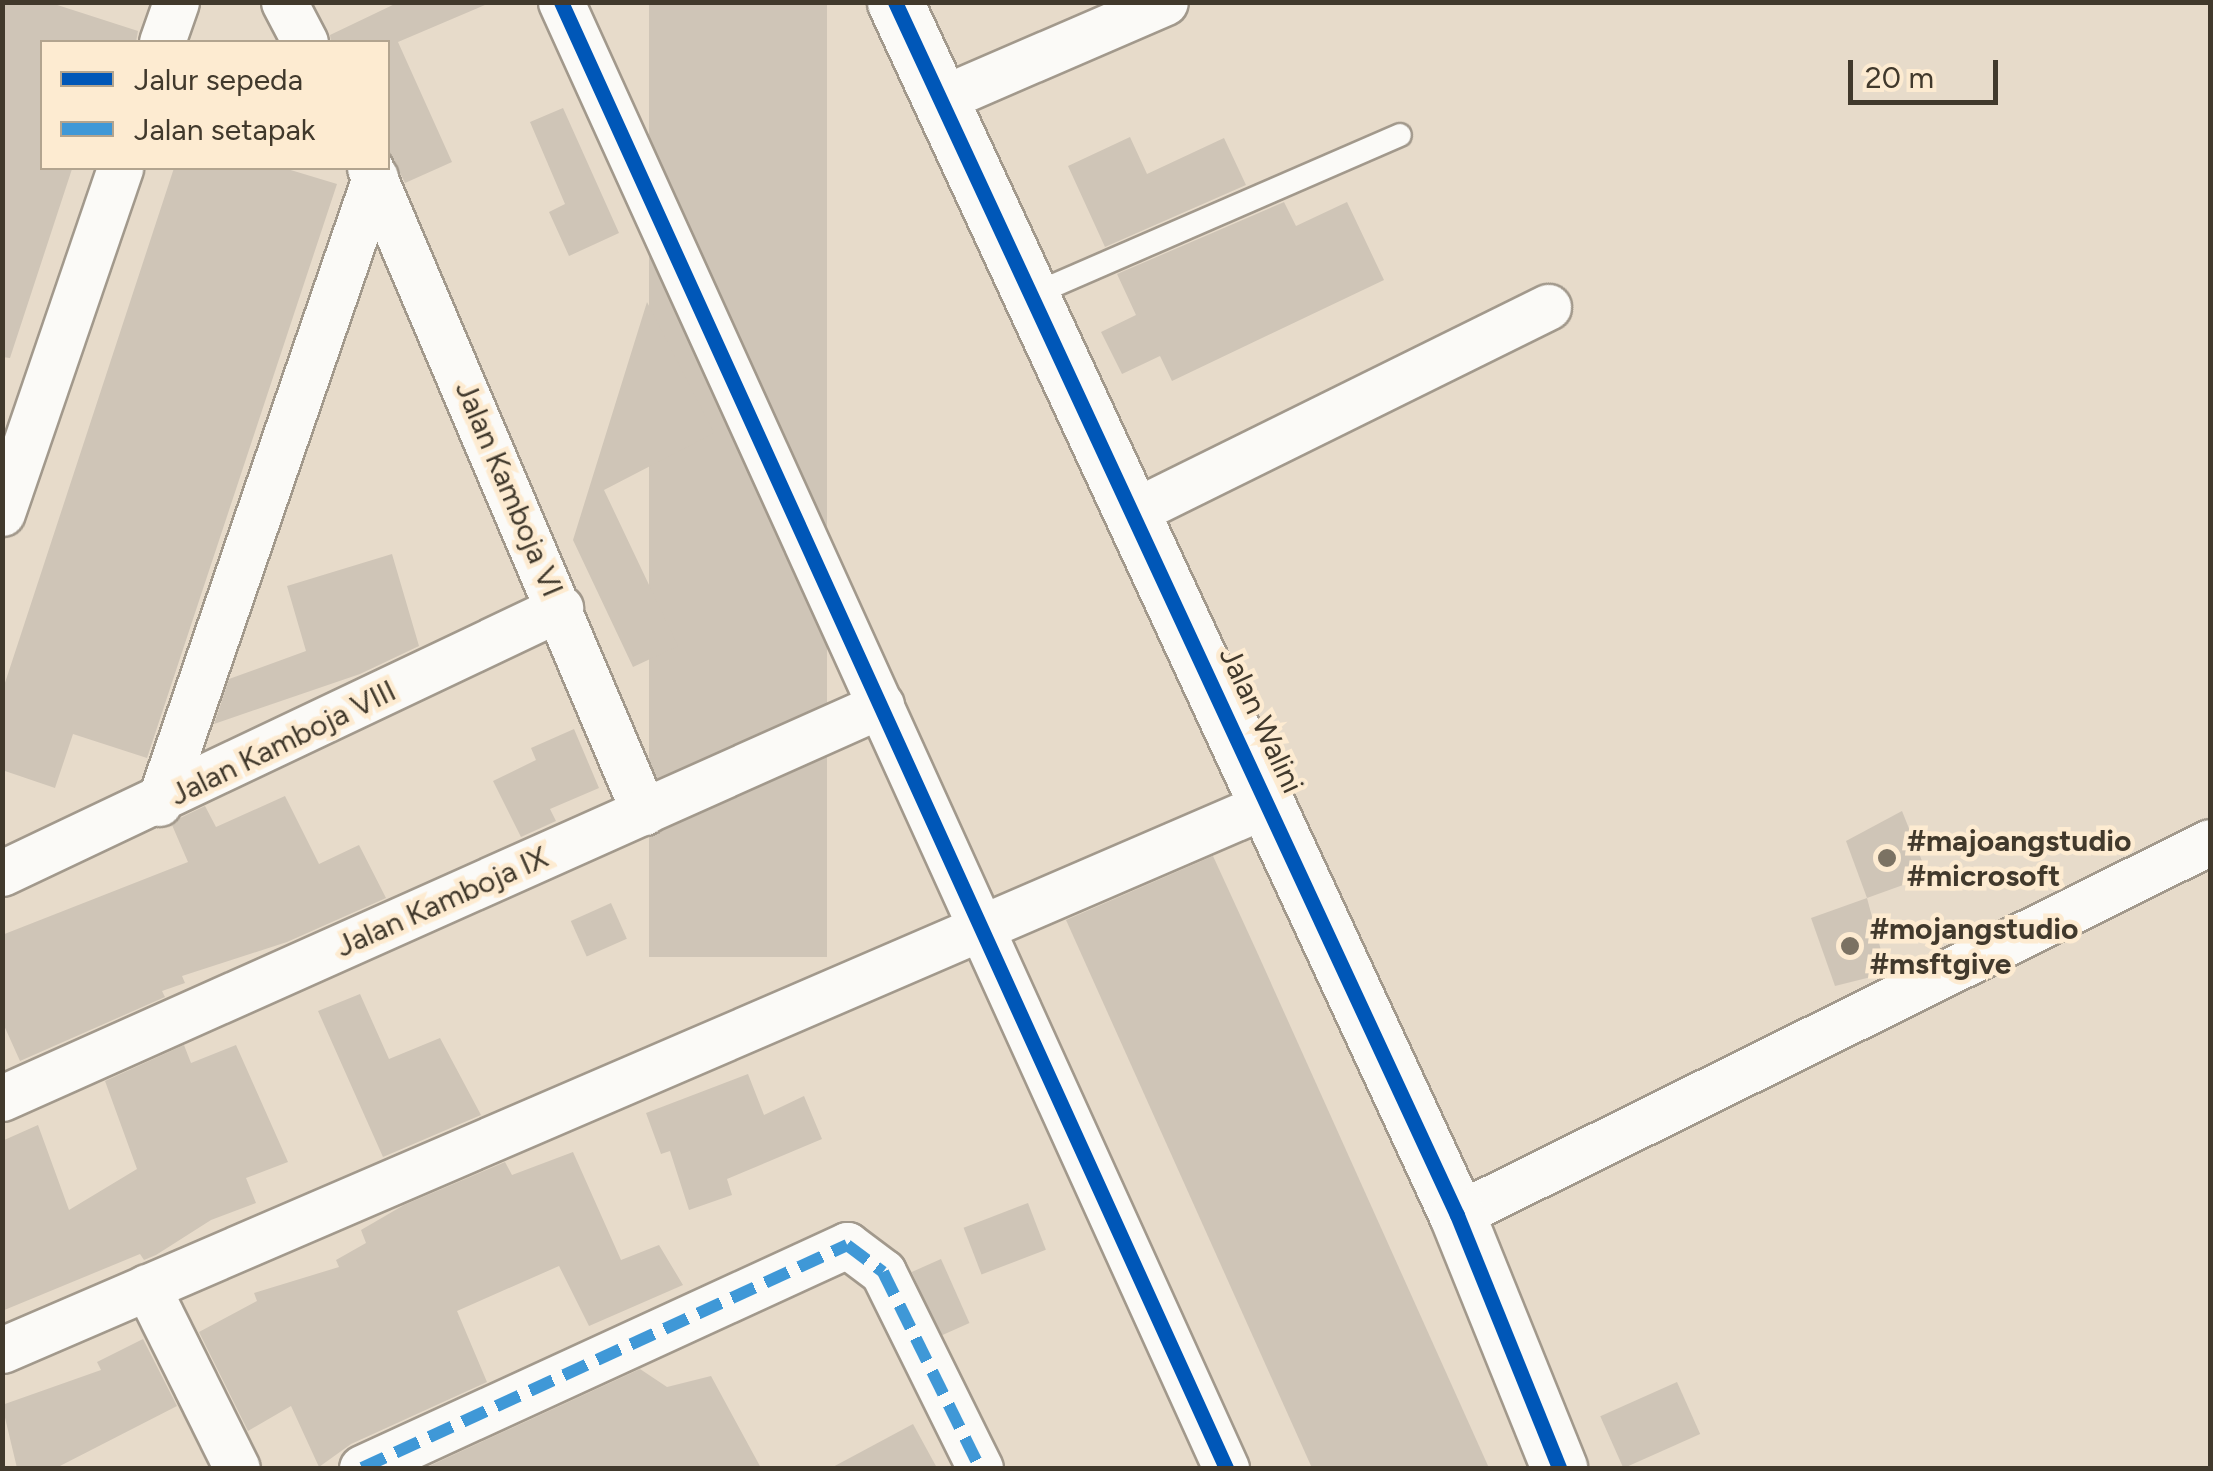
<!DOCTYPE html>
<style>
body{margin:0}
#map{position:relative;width:2213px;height:1471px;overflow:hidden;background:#e7dbca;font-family:Figtree,sans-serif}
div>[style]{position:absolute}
.building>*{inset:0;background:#cfc5b7;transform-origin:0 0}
.roads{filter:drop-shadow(2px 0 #a2998c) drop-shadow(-2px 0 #a2998c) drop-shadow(0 2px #a2998c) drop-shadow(0 -2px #a2998c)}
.lane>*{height:22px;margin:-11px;padding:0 11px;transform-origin:11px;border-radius:11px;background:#fbfaf7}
.street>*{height:45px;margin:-22.5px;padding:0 22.5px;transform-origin:22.5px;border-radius:22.5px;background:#fbfaf7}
.secondary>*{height:55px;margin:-27.5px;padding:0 27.5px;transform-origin:27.5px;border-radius:27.5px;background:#fbfaf7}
.quiet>*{height:12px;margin-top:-6px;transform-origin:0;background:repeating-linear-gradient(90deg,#3f98d7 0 25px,transparent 0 37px)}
.cycleway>*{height:15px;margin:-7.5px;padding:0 7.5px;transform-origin:7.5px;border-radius:7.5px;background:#0057b8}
.dots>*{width:28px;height:28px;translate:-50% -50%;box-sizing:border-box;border:5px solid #fdebd1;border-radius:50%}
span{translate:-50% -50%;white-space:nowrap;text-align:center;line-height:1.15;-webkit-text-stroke:9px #fdebd1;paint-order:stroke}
.street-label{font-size:30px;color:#41392c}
.poi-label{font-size:30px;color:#41392c;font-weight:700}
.left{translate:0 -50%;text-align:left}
.frame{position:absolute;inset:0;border:5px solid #41392c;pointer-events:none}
.legend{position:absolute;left:40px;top:40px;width:350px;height:130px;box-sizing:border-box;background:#fdebd1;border:2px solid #b2a48f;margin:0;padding:12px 18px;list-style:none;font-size:30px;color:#41392c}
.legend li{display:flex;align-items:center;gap:20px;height:50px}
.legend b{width:50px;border:2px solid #b2a48f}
.scale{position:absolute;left:1848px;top:60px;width:150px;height:45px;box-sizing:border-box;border:5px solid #41392c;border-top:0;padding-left:12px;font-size:30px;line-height:35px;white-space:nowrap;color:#41392c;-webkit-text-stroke:8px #fdebd1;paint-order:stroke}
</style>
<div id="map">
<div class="building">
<i style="clip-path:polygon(2px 2px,48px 2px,138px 31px,136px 42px,42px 42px,42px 168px,72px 169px,10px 358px,2px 357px)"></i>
<i style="clip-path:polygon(399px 2px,492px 2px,398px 42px,452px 162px,405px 183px,388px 149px,388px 42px,331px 42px,330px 35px)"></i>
<i style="left:649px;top:2px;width:178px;height:955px"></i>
<i style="clip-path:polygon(563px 108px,619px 233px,569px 256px,549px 212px,565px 204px,530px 122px)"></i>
<i style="clip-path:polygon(1130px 137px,1147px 174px,1224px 138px,1246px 185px,1105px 247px,1068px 166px)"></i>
<i style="clip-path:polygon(174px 168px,284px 168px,337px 184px,147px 758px,73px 734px,55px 788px,2px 770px,2px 692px)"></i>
<i style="clip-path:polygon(1284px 202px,1296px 226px,1347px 202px,1384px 280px,1172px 381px,1160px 356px,1122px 374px,1101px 332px,1136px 315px,1117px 274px)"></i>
<i style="clip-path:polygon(647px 302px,714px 433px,604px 490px,678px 646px,633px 667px,573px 540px)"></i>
<i style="clip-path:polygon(392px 554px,419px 646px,360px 674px,214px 724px,229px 679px,306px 651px,287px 586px)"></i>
<i style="clip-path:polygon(574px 729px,599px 788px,550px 809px,556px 821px,521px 837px,493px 781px,536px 760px,531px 748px)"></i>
<i style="clip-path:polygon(285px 796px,319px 864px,359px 845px,386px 898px,287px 942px,182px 976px,185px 983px,162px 991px,165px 997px,20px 1061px,2px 1021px,2px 935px,188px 862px,172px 825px,180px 818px,205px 806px,216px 827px)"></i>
<i style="clip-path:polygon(1902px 811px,1928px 876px,1867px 898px,1846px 841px)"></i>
<i style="clip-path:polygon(1213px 856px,1257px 952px,1489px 1468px,1312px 1468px,1066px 920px)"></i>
<i style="clip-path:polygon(1867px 898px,1887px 973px,1835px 986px,1811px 918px)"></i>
<i style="left:611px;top:903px;width:39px;height:44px;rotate:66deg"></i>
<i style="clip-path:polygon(360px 994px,389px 1059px,440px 1038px,481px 1115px,383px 1157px,318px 1011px)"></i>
<i style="clip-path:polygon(184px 1045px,191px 1063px,236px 1045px,288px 1162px,246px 1178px,256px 1203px,211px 1220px,156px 1255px,144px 1260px,140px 1254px,2px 1311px,2px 1141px,38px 1125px,69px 1210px,137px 1169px,105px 1081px)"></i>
<i style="clip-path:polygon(748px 1074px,764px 1115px,804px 1096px,822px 1139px,727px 1179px,732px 1195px,689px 1210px,670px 1151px,661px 1154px,646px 1113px)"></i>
<i style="clip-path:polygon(573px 1152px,621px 1260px,659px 1245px,683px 1285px,589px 1326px,559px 1266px,457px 1311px,487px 1382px,351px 1444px,319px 1467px,291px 1406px,248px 1431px,199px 1332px,257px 1301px,254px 1293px,339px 1267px,336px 1260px,366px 1243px,361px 1230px,404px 1205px,505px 1162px,512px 1175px)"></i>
<i style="left:1028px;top:1203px;width:50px;height:69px;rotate:69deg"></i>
<i style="left:941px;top:1259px;width:70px;height:32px;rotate:66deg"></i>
<i style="clip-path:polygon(143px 1339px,177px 1406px,56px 1468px,17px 1468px,2px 1405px,101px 1370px,97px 1362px)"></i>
<i style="clip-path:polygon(640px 1369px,667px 1387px,711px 1376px,761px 1468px,427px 1467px)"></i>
<i style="left:1677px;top:1382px;width:57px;height:84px;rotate:66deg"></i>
<i style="clip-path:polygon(913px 1424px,937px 1468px,831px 1468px)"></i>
</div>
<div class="roads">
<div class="lane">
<i style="left:1032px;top:295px;width:401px;rotate:-23.5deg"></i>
</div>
<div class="street">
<i style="left:284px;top:2px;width:45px;rotate:62.3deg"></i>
<i style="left:561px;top:2px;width:1610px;rotate:65.6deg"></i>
<i style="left:162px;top:42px;width:42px;rotate:-70.7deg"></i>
<i style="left:939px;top:100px;width:246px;rotate:-23.4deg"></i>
<i style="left:370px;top:168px;width:700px;rotate:66.95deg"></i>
<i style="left:1133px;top:512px;width:463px;rotate:-26.3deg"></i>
<i style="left:2px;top:513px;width:365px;rotate:-71.1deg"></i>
<i style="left:159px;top:803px;width:662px;rotate:-70.96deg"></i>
<i style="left:2px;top:873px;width:618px;rotate:-25.4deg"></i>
<i style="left:2px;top:1098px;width:963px;rotate:-24.09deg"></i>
<i style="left:1457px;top:1215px;width:840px;rotate:-26.35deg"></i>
<i style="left:147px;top:1287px;width:202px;rotate:63.6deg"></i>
<i style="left:2px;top:1350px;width:1381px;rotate:-23.33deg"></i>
<i style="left:362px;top:1468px;width:534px;rotate:-24.69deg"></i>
<i style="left:847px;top:1245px;width:45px;rotate:36.9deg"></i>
<i style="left:883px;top:1272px;width:219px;rotate:63.7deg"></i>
</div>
<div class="secondary">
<i style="left:895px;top:2px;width:1337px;rotate:65.14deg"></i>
<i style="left:1457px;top:1215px;width:273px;rotate:68deg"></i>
</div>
</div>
<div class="quiet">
<i style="left:362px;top:1468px;width:534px;rotate:-24.69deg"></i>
<i style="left:847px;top:1245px;width:45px;rotate:36.9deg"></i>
<i style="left:883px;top:1272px;width:219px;rotate:63.7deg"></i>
</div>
<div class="cycleway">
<i style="left:561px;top:2px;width:1610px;rotate:65.6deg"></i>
<i style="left:895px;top:2px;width:1337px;rotate:65.14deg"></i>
<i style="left:1457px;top:1215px;width:273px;rotate:68deg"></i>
</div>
<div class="dots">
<i style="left:1887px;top:858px;background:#7b7263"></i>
<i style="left:1850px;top:946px;background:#7b7263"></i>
</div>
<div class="street-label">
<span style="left:509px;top:489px;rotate:67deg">Jalan Kamboja VI</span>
<span style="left:1261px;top:720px;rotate:65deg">Jalan Walini</span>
<span style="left:283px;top:743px;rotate:-26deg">Jalan Kamboja VIII</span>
<span style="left:442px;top:902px;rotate:-24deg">Jalan Kamboja IX</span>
</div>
<div class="poi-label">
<span class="left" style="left:1907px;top:858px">#majoangstudio<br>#microsoft</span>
<span class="left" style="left:1870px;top:946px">#mojangstudio<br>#msftgive</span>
</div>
<div class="frame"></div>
<ul class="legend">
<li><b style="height:12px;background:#0057b8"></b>Jalur sepeda</li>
<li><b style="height:12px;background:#3f98d7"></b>Jalan setapak</li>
</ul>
<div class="scale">20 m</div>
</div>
